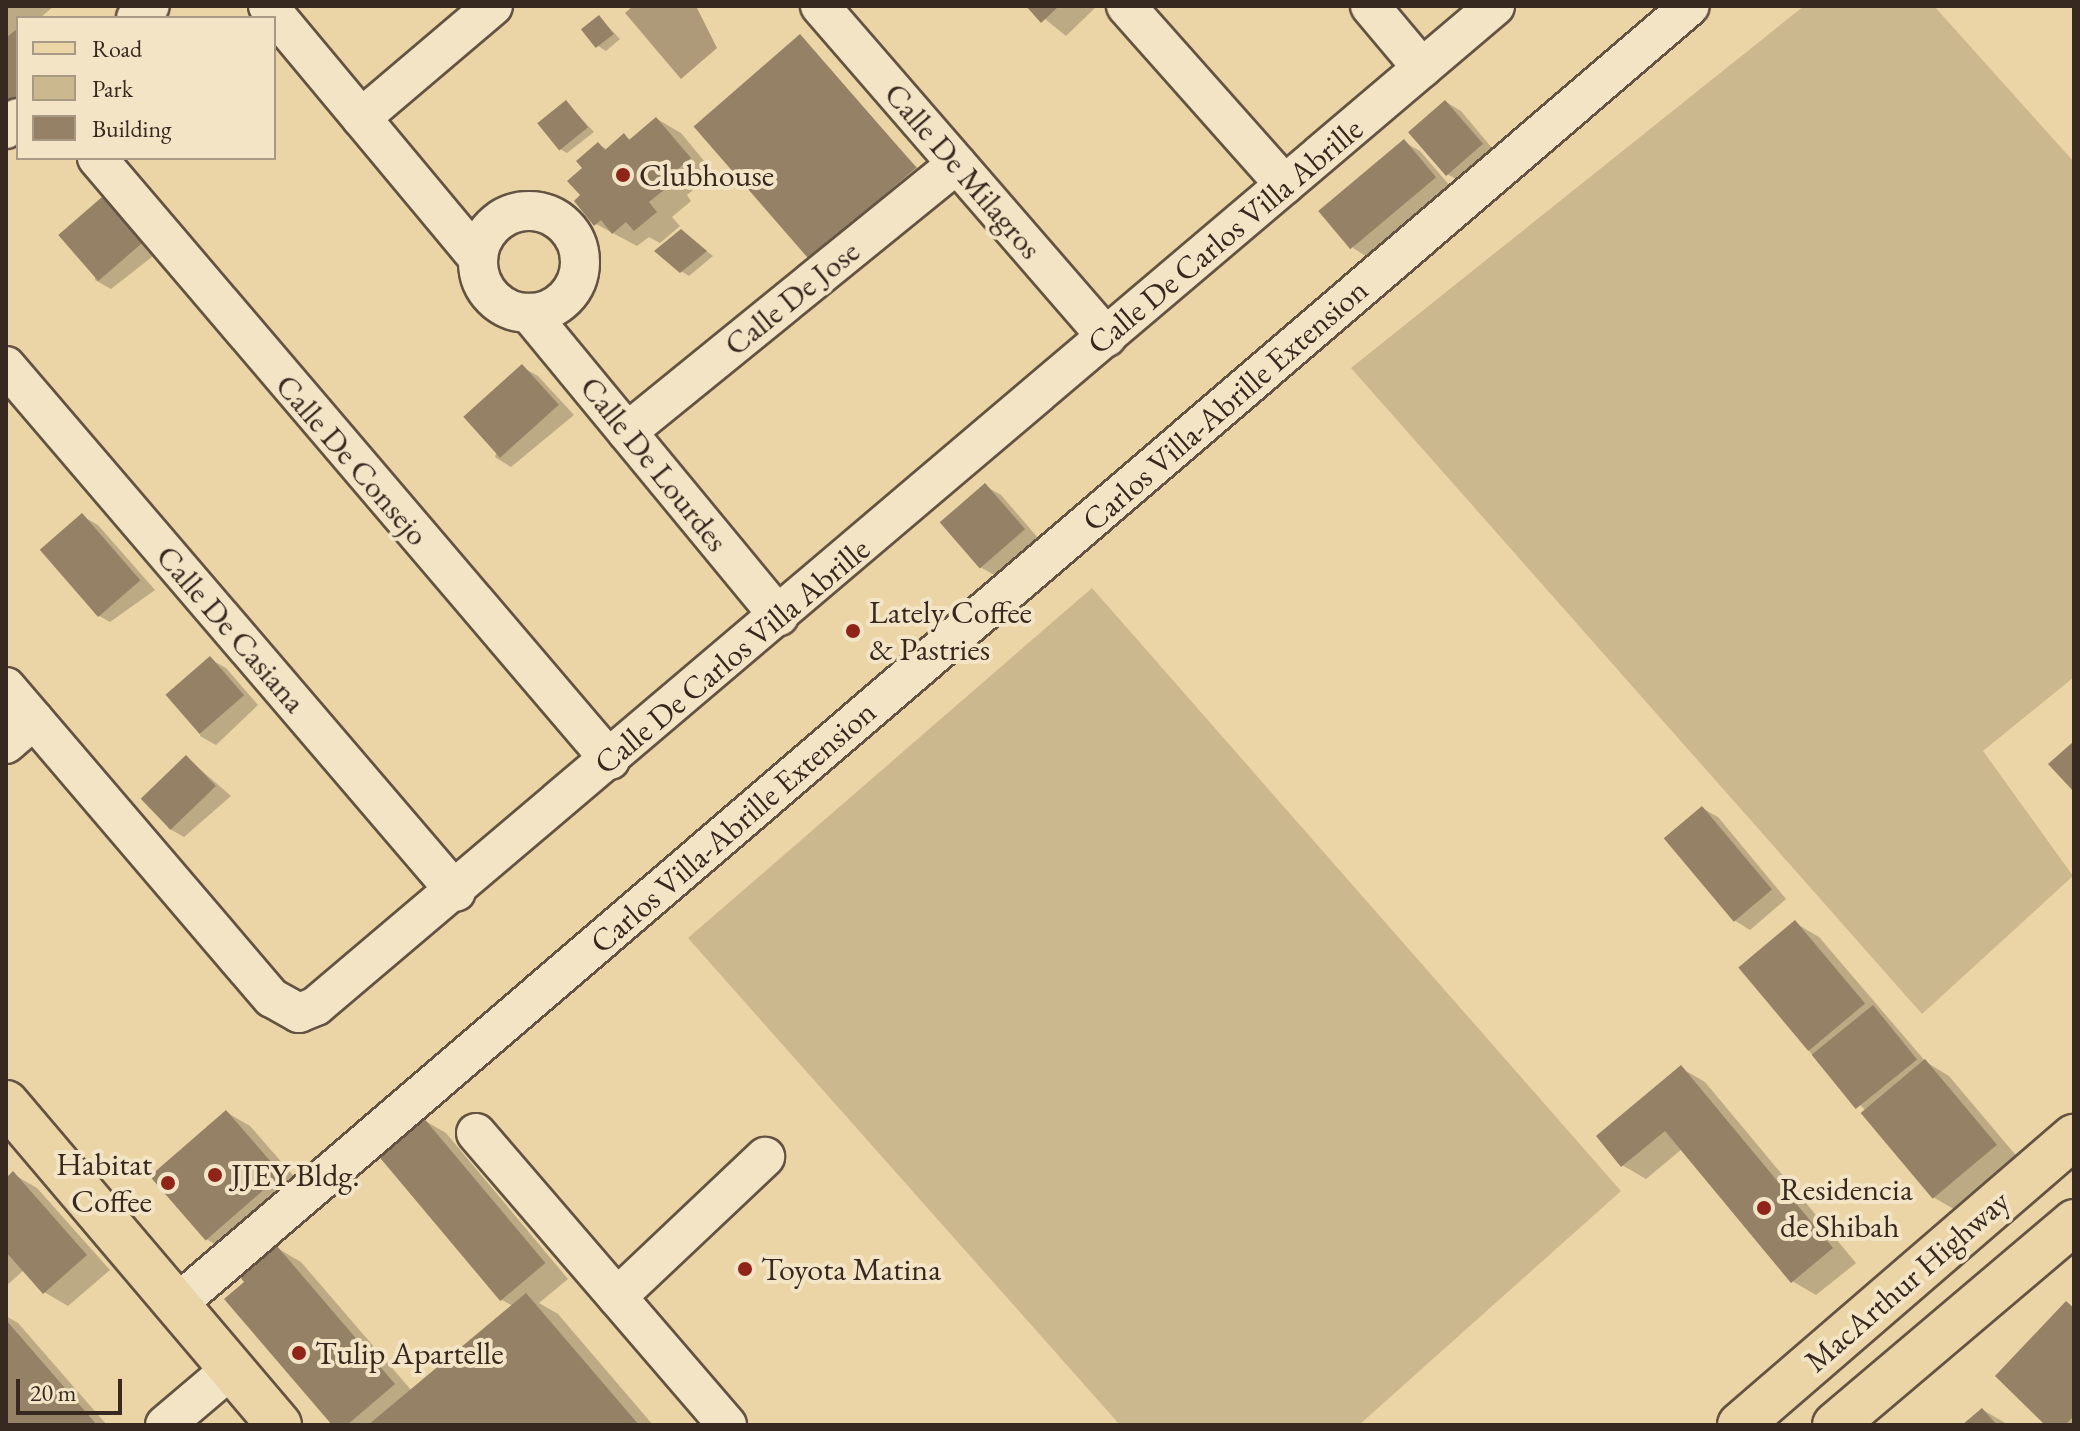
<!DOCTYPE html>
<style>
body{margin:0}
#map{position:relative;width:2080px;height:1431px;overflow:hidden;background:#ebd5a6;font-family:"EB Garamond",serif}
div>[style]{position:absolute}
.green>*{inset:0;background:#ccb88f}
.water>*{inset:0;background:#ae9a78}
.shadow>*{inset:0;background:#0003}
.building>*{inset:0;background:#958266;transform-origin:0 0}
.roads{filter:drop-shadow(2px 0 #645342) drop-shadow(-2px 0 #645342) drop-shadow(0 2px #645342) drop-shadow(0 -2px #645342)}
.minor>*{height:38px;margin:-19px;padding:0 19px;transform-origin:19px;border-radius:19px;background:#f2e4c5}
.minor>.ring{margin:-19px;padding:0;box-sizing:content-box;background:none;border:38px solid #f2e4c5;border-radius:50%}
.major>*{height:44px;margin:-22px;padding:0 22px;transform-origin:22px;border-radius:22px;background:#ebd5a6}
.dots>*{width:22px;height:22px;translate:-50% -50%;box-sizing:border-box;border:4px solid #f2e4c5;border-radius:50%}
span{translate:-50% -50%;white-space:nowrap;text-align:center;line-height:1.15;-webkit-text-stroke:8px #f2e4c5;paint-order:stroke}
.street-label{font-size:32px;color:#372820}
.poi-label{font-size:32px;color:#372820}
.left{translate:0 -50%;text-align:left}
.right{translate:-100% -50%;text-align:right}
.frame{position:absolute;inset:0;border:8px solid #372820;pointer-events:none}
.legend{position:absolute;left:16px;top:16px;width:260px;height:144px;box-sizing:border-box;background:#f2e4c5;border:2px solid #a79983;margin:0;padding:10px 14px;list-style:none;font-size:24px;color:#372820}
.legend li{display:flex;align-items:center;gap:16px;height:40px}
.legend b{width:40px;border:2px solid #a79983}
.scale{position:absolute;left:16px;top:1379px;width:106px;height:36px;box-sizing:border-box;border:4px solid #372820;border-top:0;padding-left:10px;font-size:24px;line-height:28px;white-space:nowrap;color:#372820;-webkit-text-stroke:6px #f2e4c5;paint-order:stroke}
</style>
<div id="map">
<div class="green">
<i style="clip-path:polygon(1804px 6px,1934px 6px,2074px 162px,2074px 677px,1983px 751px,2073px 876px,1922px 1014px,1351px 368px)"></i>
<i style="clip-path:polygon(1092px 588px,1621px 1191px,1359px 1425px,1120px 1425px,688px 938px)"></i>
</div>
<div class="water">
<i style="clip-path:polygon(633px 6px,696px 6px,717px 48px,681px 79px,625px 13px)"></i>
</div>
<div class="shadow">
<i style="clip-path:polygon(6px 6px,54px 6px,40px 18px,18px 18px,18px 126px,6px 127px)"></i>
<i style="clip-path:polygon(1029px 6px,1097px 6px,1066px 36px)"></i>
<i style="clip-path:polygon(599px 17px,620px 39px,606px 51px,598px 46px)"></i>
<i style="clip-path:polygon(800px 37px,922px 173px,812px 259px)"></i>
<i style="clip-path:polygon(566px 102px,594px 132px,567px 153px,560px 149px)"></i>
<i style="clip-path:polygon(1446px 102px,1461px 111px,1497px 154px,1463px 183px,1447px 174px)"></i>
<i style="clip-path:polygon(657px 119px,681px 133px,714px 173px,687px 195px,691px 201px,672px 217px,680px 226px,660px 243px,649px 237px,637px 246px,596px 224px,576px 201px,583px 195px,585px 169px,598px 144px,608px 150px,624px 136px,632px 140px)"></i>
<i style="clip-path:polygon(1404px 142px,1420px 151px,1451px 187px,1369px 258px,1353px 248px)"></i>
<i style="clip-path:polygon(102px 199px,118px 208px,157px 253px,111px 289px,95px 280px)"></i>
<i style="clip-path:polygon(681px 231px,713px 256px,689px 276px,681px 271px)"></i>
<i style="clip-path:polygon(522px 367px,538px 376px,574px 415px,511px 467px,495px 457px)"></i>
<i style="clip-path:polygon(985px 486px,1001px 495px,1039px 539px,996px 576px,980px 567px)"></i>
<i style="clip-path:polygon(82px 516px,98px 525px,155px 590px,110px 622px,94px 613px)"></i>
<i style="clip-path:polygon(210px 659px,226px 668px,258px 705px,216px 745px,200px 736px)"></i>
<i style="clip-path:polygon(186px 757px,231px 796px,184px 837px,168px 828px)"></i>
<i style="clip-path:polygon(1702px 808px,1718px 817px,1786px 899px,1750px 930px,1734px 920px)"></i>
<i style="clip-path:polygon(1795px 923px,1819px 937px,1926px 1062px,1949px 1076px,2019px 1159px,1957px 1211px,1933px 1197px,1866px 1111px,1809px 1051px)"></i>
<i style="clip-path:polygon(1681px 1068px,1705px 1082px,1856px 1263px,1816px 1295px,1792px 1281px,1682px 1149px,1646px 1179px,1622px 1165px)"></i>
<i style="clip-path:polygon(226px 1112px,250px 1126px,305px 1189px,230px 1253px,206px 1239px)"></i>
<i style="clip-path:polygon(422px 1119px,446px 1133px,568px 1279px,539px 1303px,558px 1314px,653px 1425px,335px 1425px,277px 1248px,301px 1262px,412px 1391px,513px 1306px,502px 1300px,380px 1154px)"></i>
<i style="clip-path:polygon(13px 1174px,37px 1188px,110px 1270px,68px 1306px,44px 1292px,24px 1270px,6px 1286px,6px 1180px)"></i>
<i style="clip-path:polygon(2074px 1308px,2074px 1425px,2048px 1425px)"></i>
<i style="clip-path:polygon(6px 1316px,18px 1323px,107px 1425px,6px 1425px)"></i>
<i style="clip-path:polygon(1983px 1410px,2007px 1424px,2007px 1425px,1965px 1425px)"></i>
</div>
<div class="building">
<i style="clip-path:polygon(1026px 6px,1059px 6px,1041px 23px)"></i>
<i style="left:599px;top:15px;width:24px;height:23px;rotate:52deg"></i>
<i style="clip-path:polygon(18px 28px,18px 103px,6px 114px,6px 38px)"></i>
<i style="left:800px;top:34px;width:177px;height:141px;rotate:49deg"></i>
<i style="left:566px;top:100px;width:35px;height:37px;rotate:51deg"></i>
<i style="left:1445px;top:100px;width:58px;height:49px;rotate:49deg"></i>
<i style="clip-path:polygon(656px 117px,691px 158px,664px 181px,669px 186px,649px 202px,657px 212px,634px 231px,626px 222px,612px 234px,601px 220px,594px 226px,574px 201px,580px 195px,567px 181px,582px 168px,576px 161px,598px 142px,605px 150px,624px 133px,629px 140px)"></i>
<i style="left:1404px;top:139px;width:50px;height:112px;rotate:50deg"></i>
<i style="left:102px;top:197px;width:61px;height:58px;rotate:49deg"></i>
<i style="clip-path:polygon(681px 229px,707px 251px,680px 273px,654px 251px)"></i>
<i style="left:522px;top:364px;width:55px;height:79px;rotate:48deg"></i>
<i style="left:985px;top:483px;width:61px;height:60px;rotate:49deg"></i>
<i style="left:82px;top:513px;width:89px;height:56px;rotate:49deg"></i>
<i style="left:210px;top:656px;width:52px;height:59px;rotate:49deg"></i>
<i style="clip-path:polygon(2074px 741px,2074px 792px,2048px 764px)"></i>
<i style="left:186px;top:755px;width:43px;height:63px;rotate:46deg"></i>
<i style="left:1702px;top:806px;width:109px;height:50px;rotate:50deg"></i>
<i style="left:1795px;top:920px;width:109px;height:74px;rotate:50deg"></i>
<i style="left:1873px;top:1005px;width:70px;height:79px;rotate:51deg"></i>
<i style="left:1925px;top:1059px;width:112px;height:84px;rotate:50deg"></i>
<i style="clip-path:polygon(1681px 1065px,1833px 1248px,1791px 1283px,1665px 1131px,1621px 1167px,1596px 1136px)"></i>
<i style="left:226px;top:1110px;width:85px;height:101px;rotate:49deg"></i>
<i style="left:422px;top:1116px;width:192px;height:59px;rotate:50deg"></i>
<i style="clip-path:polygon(13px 1171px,87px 1255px,43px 1294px,6px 1252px,6px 1178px)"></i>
<i style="clip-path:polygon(277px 1246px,395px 1384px,347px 1425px,332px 1425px,224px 1299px,244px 1282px,240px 1277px)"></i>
<i style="clip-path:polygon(526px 1293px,639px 1425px,368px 1425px)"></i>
<i style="clip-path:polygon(2066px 1301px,2074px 1308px,2074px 1416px,2065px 1425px,2045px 1425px,1995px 1376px)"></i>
<i style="clip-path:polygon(6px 1320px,97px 1425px,6px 1425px)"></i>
<i style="clip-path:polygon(1982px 1408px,1997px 1425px,1962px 1425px)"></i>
</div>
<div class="roads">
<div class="minor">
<i style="left:268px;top:6px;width:328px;rotate:50.2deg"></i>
<i style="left:820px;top:6px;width:438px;rotate:49.1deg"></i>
<i style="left:1126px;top:6px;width:239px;rotate:48.4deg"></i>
<i style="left:1370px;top:6px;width:81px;rotate:50deg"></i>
<i style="left:136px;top:18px;width:18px;rotate:-41deg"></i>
<i style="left:361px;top:118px;width:173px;rotate:-40.3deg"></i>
<i style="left:6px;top:129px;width:16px;rotate:-43deg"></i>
<i style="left:97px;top:158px;width:791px;rotate:49.56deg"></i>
<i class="ring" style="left:478px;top:211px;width:64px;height:64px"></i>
<i style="left:529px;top:313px;width:393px;rotate:50.5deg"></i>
<i style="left:6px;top:366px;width:692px;rotate:49.45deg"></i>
<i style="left:627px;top:432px;width:425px;rotate:-39.1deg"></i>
<i style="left:6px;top:687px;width:409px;rotate:49.5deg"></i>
<i style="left:272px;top:998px;width:31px;rotate:29deg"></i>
<i style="left:299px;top:1013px;width:18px;rotate:-22deg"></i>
<i style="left:316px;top:1006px;width:1546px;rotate:-40.3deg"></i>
<i style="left:6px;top:744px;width:37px;rotate:-41deg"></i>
<i style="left:476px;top:1133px;width:385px;rotate:49.3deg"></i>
<i style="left:617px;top:1297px;width:204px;rotate:-43.4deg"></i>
<i style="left:177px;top:1304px;width:1993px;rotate:-40.63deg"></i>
<i style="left:165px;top:1425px;width:87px;rotate:-40.3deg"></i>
</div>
<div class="major">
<i style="left:6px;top:1103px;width:422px;rotate:49.7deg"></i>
<i style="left:1740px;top:1425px;width:441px;rotate:-40.8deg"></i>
<i style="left:1835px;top:1425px;width:314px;rotate:-40.3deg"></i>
</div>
</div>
<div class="dots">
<i style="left:623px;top:175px;background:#8f2418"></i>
<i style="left:853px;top:631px;background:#8f2418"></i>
<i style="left:215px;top:1175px;background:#8f2418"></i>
<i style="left:168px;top:1183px;background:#8f2418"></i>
<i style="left:1764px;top:1208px;background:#8f2418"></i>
<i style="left:745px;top:1269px;background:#8f2418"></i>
<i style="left:299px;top:1353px;background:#8f2418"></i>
</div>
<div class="street-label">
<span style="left:963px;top:171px;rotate:49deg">Calle De Milagros</span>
<span style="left:1225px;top:236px;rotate:-40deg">Calle De Carlos Villa Abrille</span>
<span style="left:792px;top:298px;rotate:-39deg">Calle De Jose</span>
<span style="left:1225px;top:405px;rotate:-41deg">Carlos Villa-Abrille Extension</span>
<span style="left:352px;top:460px;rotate:49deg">Calle De Consejo</span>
<span style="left:654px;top:464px;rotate:51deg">Calle De Lourdes</span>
<span style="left:231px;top:629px;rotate:49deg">Calle De Casiana</span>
<span style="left:732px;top:656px;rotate:-40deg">Calle De Carlos Villa Abrille</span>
<span style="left:733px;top:827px;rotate:-41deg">Carlos Villa-Abrille Extension</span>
<span style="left:1907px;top:1281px;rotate:-41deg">MacArthur Highway</span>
</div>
<div class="poi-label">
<span class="left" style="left:639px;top:175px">Clubhouse</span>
<span class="left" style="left:869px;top:631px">Lately Coffee<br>&amp; Pastries</span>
<span class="right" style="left:152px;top:1183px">Habitat<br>Coffee</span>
<span class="left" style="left:231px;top:1175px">JJEY Bldg.</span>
<span class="left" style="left:1780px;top:1208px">Residencia<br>de Shibah</span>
<span class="left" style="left:761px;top:1269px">Toyota Matina</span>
<span class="left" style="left:315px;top:1353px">Tulip Apartelle</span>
</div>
<div class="frame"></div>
<ul class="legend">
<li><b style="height:10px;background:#ebd5a6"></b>Road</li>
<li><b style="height:22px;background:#ccb88f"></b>Park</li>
<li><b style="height:22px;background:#958266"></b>Building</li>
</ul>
<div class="scale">20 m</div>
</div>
